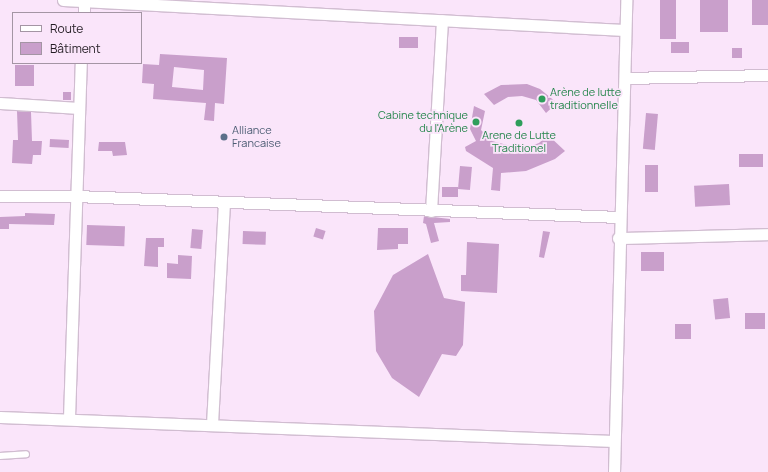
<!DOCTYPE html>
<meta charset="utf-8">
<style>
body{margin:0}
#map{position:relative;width:768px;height:472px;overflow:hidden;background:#fae5fa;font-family:Manrope,sans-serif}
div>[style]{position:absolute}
.building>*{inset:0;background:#c99fcb;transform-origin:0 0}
.roads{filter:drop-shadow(1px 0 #d1bdd1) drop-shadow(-1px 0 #d1bdd1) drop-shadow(0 1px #d1bdd1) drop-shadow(0 -1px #d1bdd1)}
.service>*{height:5.5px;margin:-2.75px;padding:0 2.75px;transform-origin:2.75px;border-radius:2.75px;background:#fff}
.minor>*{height:11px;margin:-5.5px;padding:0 5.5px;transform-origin:5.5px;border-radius:5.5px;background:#fff}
.dots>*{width:11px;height:11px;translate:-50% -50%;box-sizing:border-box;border:2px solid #fae5fa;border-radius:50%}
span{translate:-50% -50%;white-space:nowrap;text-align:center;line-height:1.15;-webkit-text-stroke:3.5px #fae5fa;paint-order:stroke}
.leisure-label{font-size:11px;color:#27864d}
.left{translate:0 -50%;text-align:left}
.right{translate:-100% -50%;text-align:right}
.service-label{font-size:11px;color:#4e5e75}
.legend{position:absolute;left:12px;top:12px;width:130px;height:52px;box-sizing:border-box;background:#fae5fa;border:1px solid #a495a4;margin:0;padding:5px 7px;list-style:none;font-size:12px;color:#241d24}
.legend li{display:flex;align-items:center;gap:8px;height:20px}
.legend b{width:20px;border:1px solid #a495a4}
</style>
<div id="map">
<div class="building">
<i style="left:660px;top:0;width:16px;height:39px"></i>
<i style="left:700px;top:0;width:28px;height:32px"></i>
<i style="left:752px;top:0;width:16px;height:25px"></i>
<i style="left:399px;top:37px;width:19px;height:11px"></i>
<i style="left:671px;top:42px;width:18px;height:11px"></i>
<i style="left:732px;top:48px;width:10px;height:10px"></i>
<i style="clip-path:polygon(evenodd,160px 54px,227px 58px,224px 104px,215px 103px,214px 121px,204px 120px,206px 103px,153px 99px,154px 84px,142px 83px,143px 64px,159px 65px,160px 54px,174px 67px,204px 70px,203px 90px,172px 87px,174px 67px)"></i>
<i style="left:15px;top:65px;width:19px;height:21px"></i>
<i style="clip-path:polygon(527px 84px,540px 89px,557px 103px,546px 113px,536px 100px,522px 96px,508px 97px,494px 105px,484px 94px,501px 85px)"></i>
<i style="left:63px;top:92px;width:8px;height:8px"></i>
<i style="clip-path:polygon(474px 106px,485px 111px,481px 130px,492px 141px,523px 149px,539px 143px,548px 135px,565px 151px,555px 159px,526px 171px,501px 173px,500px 191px,491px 190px,493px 168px,466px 151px,465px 147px,476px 141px,470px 129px)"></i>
<i style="clip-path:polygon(17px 111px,31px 112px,32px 141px,42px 141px,41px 155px,33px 155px,32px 164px,12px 163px,13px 140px,18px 140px)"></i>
<i style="left:646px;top:113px;width:12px;height:36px;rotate:5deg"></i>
<i style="left:50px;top:139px;width:19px;height:8px;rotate:3deg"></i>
<i style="clip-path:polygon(99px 142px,125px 142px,127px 155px,113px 156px,112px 151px,98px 151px)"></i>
<i style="left:739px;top:154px;width:24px;height:13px"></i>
<i style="left:645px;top:165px;width:13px;height:27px"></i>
<i style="left:460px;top:166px;width:12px;height:23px;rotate:5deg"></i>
<i style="left:729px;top:184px;width:21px;height:35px;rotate:87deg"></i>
<i style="left:442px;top:187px;width:16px;height:10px"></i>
<i style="clip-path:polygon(25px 213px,55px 214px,54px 225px,9px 224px,9px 229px,0 229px,0 217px,25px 216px)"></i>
<i style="clip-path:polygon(424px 216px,450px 219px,450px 222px,434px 223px,439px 241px,431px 243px,426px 224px,423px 223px)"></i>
<i style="left:87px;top:225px;width:38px;height:20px;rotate:2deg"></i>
<i style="left:316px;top:228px;width:10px;height:9px;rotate:17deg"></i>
<i style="clip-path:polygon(378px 228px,408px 228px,408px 244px,398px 244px,398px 249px,377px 250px)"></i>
<i style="left:192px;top:229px;width:11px;height:19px;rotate:5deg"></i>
<i style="left:243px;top:231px;width:23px;height:13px;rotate:2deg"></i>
<i style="clip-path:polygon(543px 231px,550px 232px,544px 258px,539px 257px)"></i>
<i style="clip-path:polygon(146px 238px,164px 238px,164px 247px,158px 247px,158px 267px,144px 266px)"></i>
<i style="clip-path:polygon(467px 242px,499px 244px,497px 293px,461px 291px,461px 275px,466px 275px)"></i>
<i style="left:641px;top:252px;width:23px;height:19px"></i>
<i style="clip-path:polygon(428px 254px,444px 298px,465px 302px,463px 345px,456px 356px,442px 354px,419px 397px,392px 378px,376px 351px,374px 311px,393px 275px)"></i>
<i style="clip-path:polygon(178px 255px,192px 256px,191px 279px,167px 278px,167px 263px,178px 264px)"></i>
<i style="left:728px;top:298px;width:20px;height:15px;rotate:84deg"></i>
<i style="left:765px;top:313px;width:16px;height:20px;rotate:90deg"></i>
<i style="left:675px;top:324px;width:16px;height:15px"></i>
</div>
<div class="roads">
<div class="service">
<i style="left:0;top:456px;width:26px;rotate:-4deg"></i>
</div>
<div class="minor">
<i style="left:63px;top:0;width:562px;rotate:3.06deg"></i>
<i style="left:84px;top:13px;width:13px;rotate:-90deg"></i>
<i style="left:625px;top:78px;width:143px;rotate:-1.2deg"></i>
<i style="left:0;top:103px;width:79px;rotate:3.6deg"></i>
<i style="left:0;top:196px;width:75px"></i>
<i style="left:75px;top:196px;width:544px;rotate:2.21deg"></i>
<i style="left:431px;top:211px;width:191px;rotate:-86.7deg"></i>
<i style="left:618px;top:238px;width:150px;rotate:-1.5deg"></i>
<i style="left:0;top:417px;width:614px;rotate:2.24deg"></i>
<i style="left:69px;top:418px;width:355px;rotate:-88.1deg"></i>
<i style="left:212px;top:424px;width:222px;rotate:-86.9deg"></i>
<i style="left:614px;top:472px;width:472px;rotate:-88.5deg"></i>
</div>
</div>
<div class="dots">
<i style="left:542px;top:99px;background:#2e9e5b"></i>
<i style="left:476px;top:122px;background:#2e9e5b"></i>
<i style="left:519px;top:123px;background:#2e9e5b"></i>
<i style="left:224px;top:137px;background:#5c6f8a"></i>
</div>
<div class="leisure-label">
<span class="left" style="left:550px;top:99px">Arène de lutte<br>traditionnelle</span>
<span class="right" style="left:468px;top:122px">Cabine technique<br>du l'Arène</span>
<span style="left:519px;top:142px">Arene de Lutte<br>Traditionel</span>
</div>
<div class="service-label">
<span class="left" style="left:232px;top:137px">Alliance<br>Francaise</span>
</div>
<ul class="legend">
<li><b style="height:5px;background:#fff"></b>Route</li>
<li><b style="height:11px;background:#c99fcb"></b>Bâtiment</li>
</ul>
</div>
